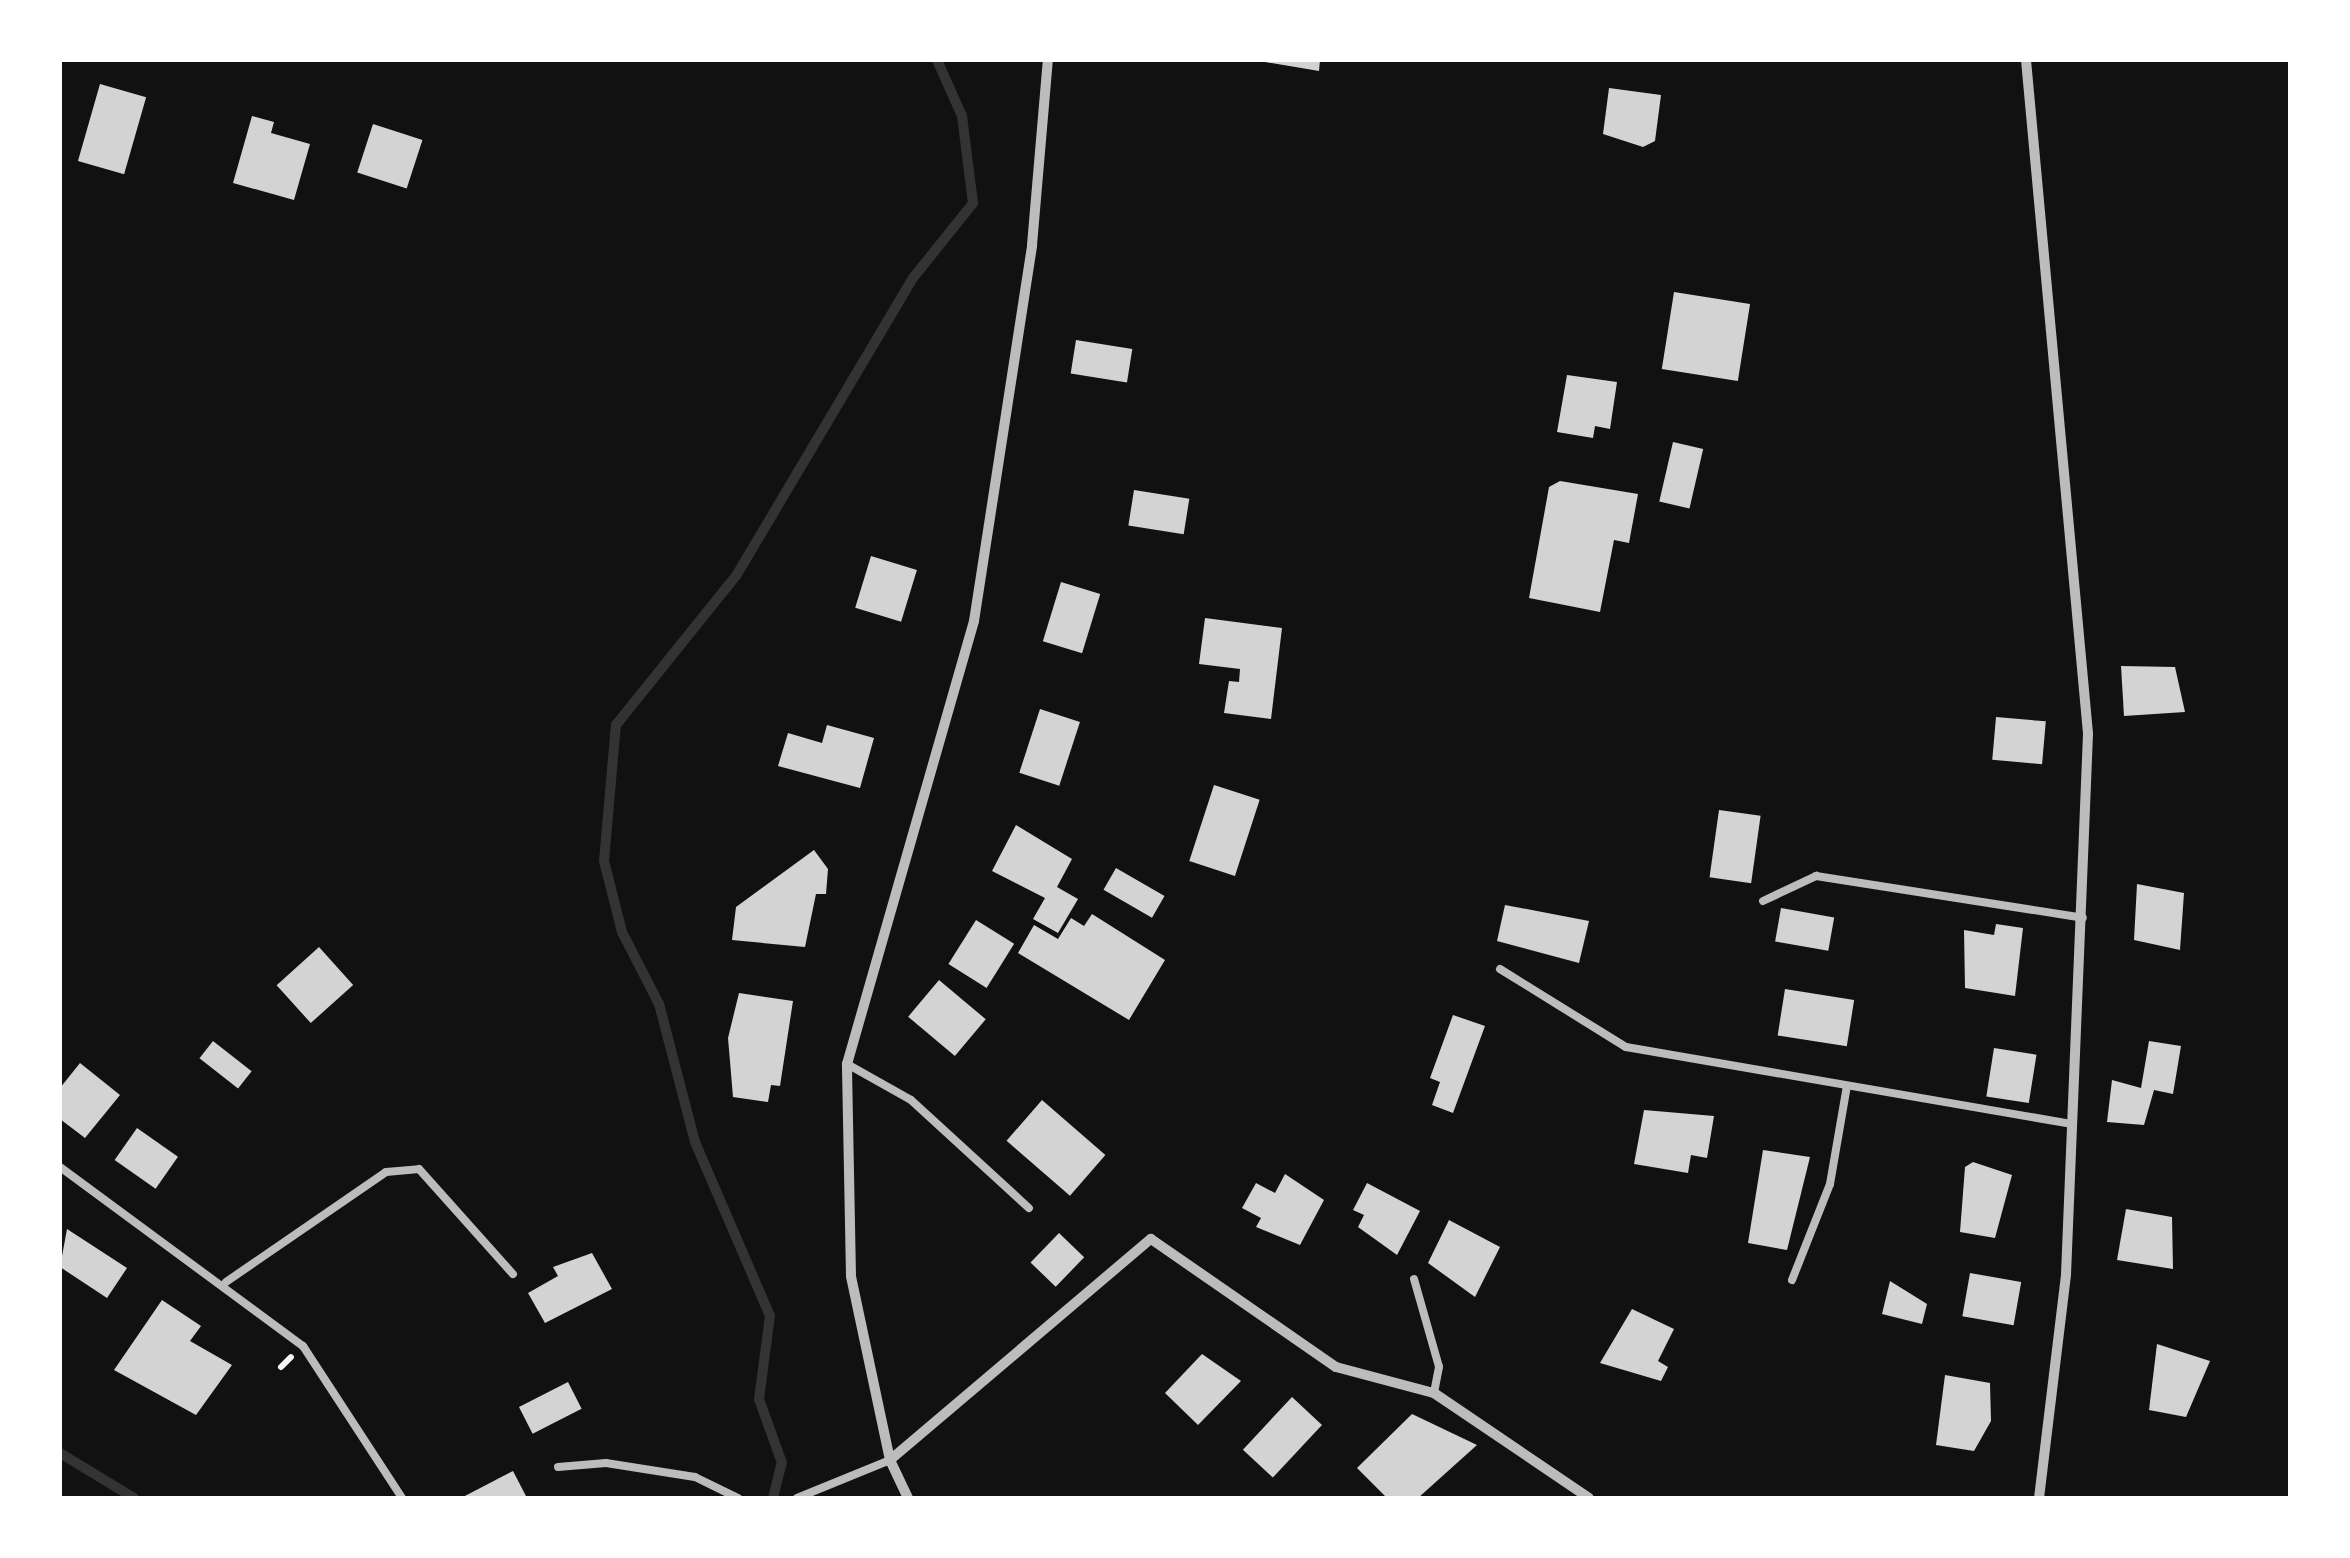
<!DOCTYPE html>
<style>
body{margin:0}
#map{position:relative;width:2350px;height:1558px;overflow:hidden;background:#111;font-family:"Sofia Sans Condensed",sans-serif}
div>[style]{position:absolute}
.stream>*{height:10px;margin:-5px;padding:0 5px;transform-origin:5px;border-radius:5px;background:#333}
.building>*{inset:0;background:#d3d3d3;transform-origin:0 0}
.path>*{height:6px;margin:-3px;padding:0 3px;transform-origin:3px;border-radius:3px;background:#f5f5f5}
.service>*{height:8px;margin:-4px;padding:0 4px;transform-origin:4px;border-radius:4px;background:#bcbcbc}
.minor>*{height:10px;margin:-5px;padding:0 5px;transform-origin:5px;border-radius:5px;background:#bcbcbc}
span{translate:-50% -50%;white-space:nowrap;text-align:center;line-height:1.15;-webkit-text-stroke:8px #fff;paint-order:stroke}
.frame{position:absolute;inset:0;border:62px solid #fff;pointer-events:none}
</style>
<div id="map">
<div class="stream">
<i style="left:60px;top:1453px;width:87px;rotate:31.3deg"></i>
<i style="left:773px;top:1498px;width:36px;rotate:-76deg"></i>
<i style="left:782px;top:1463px;width:68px;rotate:-109.8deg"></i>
<i style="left:759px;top:1399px;width:84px;rotate:-82.5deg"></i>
<i style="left:770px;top:1316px;width:189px;rotate:-113.3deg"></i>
<i style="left:695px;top:1142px;width:143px;rotate:-104.6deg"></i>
<i style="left:659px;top:1004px;width:81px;rotate:-117.2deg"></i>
<i style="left:622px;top:932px;width:73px;rotate:-104.2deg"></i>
<i style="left:604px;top:861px;width:137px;rotate:-85deg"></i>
<i style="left:616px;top:725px;width:191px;rotate:-51.2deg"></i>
<i style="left:736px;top:576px;width:347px;rotate:-59.3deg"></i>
<i style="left:913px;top:278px;width:96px;rotate:-51.3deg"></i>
<i style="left:973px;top:203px;width:88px;rotate:-97.2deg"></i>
<i style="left:962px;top:116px;width:61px;rotate:-114.1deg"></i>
</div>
<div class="building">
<i style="clip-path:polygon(1253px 60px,1320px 60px,1319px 71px)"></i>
<i style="left:100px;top:84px;width:48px;height:80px;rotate:16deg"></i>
<i style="clip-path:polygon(1609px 88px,1661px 95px,1655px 141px,1643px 147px,1603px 134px)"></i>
<i style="clip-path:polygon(252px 116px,274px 122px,271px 133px,310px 144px,294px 200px,233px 183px)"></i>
<i style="left:373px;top:124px;width:52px;height:51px;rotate:18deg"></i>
<i style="left:1674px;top:292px;width:77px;height:78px;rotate:9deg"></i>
<i style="left:1076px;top:340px;width:57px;height:34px;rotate:9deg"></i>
<i style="clip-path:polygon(1567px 375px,1617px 382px,1610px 429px,1595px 426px,1593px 438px,1557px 432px)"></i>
<i style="left:1673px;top:442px;width:31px;height:61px;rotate:13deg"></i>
<i style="clip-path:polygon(1560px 481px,1638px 494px,1629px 543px,1614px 540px,1600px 612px,1529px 598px,1549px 487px)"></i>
<i style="left:1134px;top:490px;width:56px;height:36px;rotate:9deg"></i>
<i style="left:871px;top:556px;width:48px;height:54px;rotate:17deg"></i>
<i style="left:1061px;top:582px;width:41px;height:62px;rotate:17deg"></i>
<i style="clip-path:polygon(1205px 618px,1282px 628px,1271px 719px,1224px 713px,1229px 681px,1239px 682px,1240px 669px,1199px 664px)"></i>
<i style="clip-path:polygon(2121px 666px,2175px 667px,2185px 712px,2124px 716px)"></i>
<i style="left:1040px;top:709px;width:42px;height:67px;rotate:18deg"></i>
<i style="left:1996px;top:717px;width:50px;height:43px;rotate:5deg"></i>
<i style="clip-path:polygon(827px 725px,874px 738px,860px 788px,778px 766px,788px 733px,822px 743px)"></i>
<i style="left:1214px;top:785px;width:48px;height:80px;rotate:18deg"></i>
<i style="left:1719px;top:810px;width:42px;height:68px;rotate:8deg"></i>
<i style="clip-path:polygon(1016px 825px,1072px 859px,1057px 887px,1078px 899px,1058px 933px,1033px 919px,1045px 898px,992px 871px)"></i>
<i style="clip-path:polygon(814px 850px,828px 869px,826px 894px,816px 894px,805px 947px,732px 940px,736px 907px)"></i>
<i style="left:1116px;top:868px;width:56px;height:25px;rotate:30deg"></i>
<i style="clip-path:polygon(2137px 884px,2184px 893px,2180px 950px,2134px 940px)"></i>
<i style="clip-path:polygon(1505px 905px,1589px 921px,1579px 963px,1497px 941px)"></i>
<i style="left:1781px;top:908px;width:54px;height:34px;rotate:10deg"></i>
<i style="clip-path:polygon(1092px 914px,1165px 960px,1129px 1020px,1018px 953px,1034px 925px,1058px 939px,1071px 918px,1084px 926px)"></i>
<i style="left:976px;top:920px;width:45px;height:52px;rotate:32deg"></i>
<i style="clip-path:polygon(1996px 924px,2023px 928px,2015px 996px,1965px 988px,1964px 930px,1994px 935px)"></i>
<i style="left:319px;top:947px;width:51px;height:57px;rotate:48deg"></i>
<i style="left:939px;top:980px;width:61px;height:48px;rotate:40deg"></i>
<i style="left:1785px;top:989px;width:70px;height:47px;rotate:9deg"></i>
<i style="clip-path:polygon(739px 993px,793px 1001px,780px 1086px,771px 1085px,768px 1102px,733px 1097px,728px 1038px)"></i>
<i style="clip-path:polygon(1453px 1015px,1485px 1026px,1453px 1113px,1432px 1105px,1440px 1082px,1430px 1078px)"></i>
<i style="left:213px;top:1041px;width:49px;height:22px;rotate:38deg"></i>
<i style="clip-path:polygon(2149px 1041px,2181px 1046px,2173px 1094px,2154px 1090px,2144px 1125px,2107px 1122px,2112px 1080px,2141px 1088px)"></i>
<i style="left:1994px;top:1048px;width:43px;height:49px;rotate:9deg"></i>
<i style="clip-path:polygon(80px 1063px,120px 1095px,85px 1138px,60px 1119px,60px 1088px)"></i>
<i style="left:1042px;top:1100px;width:84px;height:54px;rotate:41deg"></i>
<i style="clip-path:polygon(1644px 1110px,1714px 1116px,1707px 1158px,1691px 1155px,1688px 1173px,1634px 1164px)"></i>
<i style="left:137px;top:1128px;width:50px;height:39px;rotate:35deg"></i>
<i style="clip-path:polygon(1763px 1150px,1810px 1157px,1787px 1250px,1748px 1243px)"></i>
<i style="clip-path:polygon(1973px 1162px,2012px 1175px,1995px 1238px,1960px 1232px,1965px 1167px)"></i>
<i style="clip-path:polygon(1285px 1174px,1324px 1200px,1300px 1245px,1256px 1227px,1261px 1218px,1242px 1208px,1256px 1183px,1275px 1193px)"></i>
<i style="clip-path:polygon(1367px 1183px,1420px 1211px,1397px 1255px,1358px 1227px,1364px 1215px,1353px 1210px)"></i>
<i style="clip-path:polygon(2126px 1209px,2172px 1217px,2173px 1269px,2117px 1260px)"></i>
<i style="clip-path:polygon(1449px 1220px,1500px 1247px,1475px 1297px,1428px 1263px)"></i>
<i style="clip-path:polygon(67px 1229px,127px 1268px,107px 1298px,60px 1267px)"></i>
<i style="left:1059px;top:1233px;width:35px;height:41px;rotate:44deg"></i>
<i style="clip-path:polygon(592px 1253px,612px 1289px,545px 1323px,528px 1293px,558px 1276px,553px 1267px)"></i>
<i style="left:1970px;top:1273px;width:52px;height:44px;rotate:10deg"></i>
<i style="clip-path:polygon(1890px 1281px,1927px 1304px,1922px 1324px,1882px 1314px)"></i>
<i style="clip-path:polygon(162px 1300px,201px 1326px,190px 1341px,232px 1365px,196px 1415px,114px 1370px)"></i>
<i style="clip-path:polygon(1632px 1309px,1674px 1329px,1658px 1361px,1668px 1367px,1661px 1381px,1600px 1363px)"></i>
<i style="clip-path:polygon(2157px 1344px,2210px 1361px,2186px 1417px,2149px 1410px)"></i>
<i style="clip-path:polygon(1202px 1354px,1241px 1381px,1198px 1425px,1165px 1393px)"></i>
<i style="clip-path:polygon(1945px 1375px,1990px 1383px,1991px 1421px,1974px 1451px,1936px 1445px)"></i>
<i style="left:568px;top:1382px;width:30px;height:55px;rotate:63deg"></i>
<i style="left:1292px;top:1397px;width:41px;height:72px;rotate:43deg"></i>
<i style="clip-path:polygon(1412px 1414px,1477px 1445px,1418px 1498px,1387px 1498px,1357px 1468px)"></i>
<i style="clip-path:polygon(513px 1471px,527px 1498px,461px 1498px)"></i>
</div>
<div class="path">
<i style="left:281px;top:1367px;width:14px;rotate:-45deg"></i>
</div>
<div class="service">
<i style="left:1763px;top:901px;width:59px;rotate:-25.3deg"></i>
<i style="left:1816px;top:876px;width:270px;rotate:8.9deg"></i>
<i style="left:1500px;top:969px;width:148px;rotate:31.8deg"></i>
<i style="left:1626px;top:1047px;width:453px;rotate:9.8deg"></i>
<i style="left:847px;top:1064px;width:73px;rotate:29.4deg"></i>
<i style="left:911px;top:1100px;width:160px;rotate:42.5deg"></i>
<i style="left:60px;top:1167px;width:302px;rotate:36.4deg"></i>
<i style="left:303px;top:1346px;width:181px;rotate:56.9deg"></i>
<i style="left:1414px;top:1279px;width:91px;rotate:74.1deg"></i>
<i style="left:1439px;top:1367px;width:26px;rotate:101deg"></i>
<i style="left:1792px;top:1280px;width:103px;rotate:-68.4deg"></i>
<i style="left:1830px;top:1184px;width:99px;rotate:-80.2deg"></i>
<i style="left:226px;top:1282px;width:194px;rotate:-34.5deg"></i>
<i style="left:386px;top:1172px;width:33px;rotate:-5deg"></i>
<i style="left:419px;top:1169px;width:141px;rotate:48.2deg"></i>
<i style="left:558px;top:1467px;width:48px;rotate:-4.8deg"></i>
<i style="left:606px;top:1463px;width:90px;rotate:8.9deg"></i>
<i style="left:695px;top:1477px;width:48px;rotate:26deg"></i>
<i style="left:797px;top:1498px;width:100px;rotate:-22.2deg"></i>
</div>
<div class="minor">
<i style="left:2026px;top:60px;width:677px;rotate:84.74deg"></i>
<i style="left:2088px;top:734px;width:541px;rotate:92.33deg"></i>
<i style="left:2066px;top:1275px;width:225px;rotate:96.9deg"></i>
<i style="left:890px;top:1460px;width:342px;rotate:-40.3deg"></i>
<i style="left:1151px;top:1239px;width:225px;rotate:34.7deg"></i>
<i style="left:1336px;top:1367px;width:101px;rotate:14.9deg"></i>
<i style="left:1434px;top:1393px;width:187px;rotate:34.1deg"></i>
<i style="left:908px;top:1498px;width:42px;rotate:-115.3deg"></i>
<i style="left:890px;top:1460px;width:188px;rotate:-102deg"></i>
<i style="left:851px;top:1276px;width:212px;rotate:-91.1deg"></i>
<i style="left:847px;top:1064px;width:461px;rotate:-74deg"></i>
<i style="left:974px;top:621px;width:380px;rotate:-81.2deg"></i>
<i style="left:1032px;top:245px;width:186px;rotate:-85.1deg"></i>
</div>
<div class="frame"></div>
</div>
